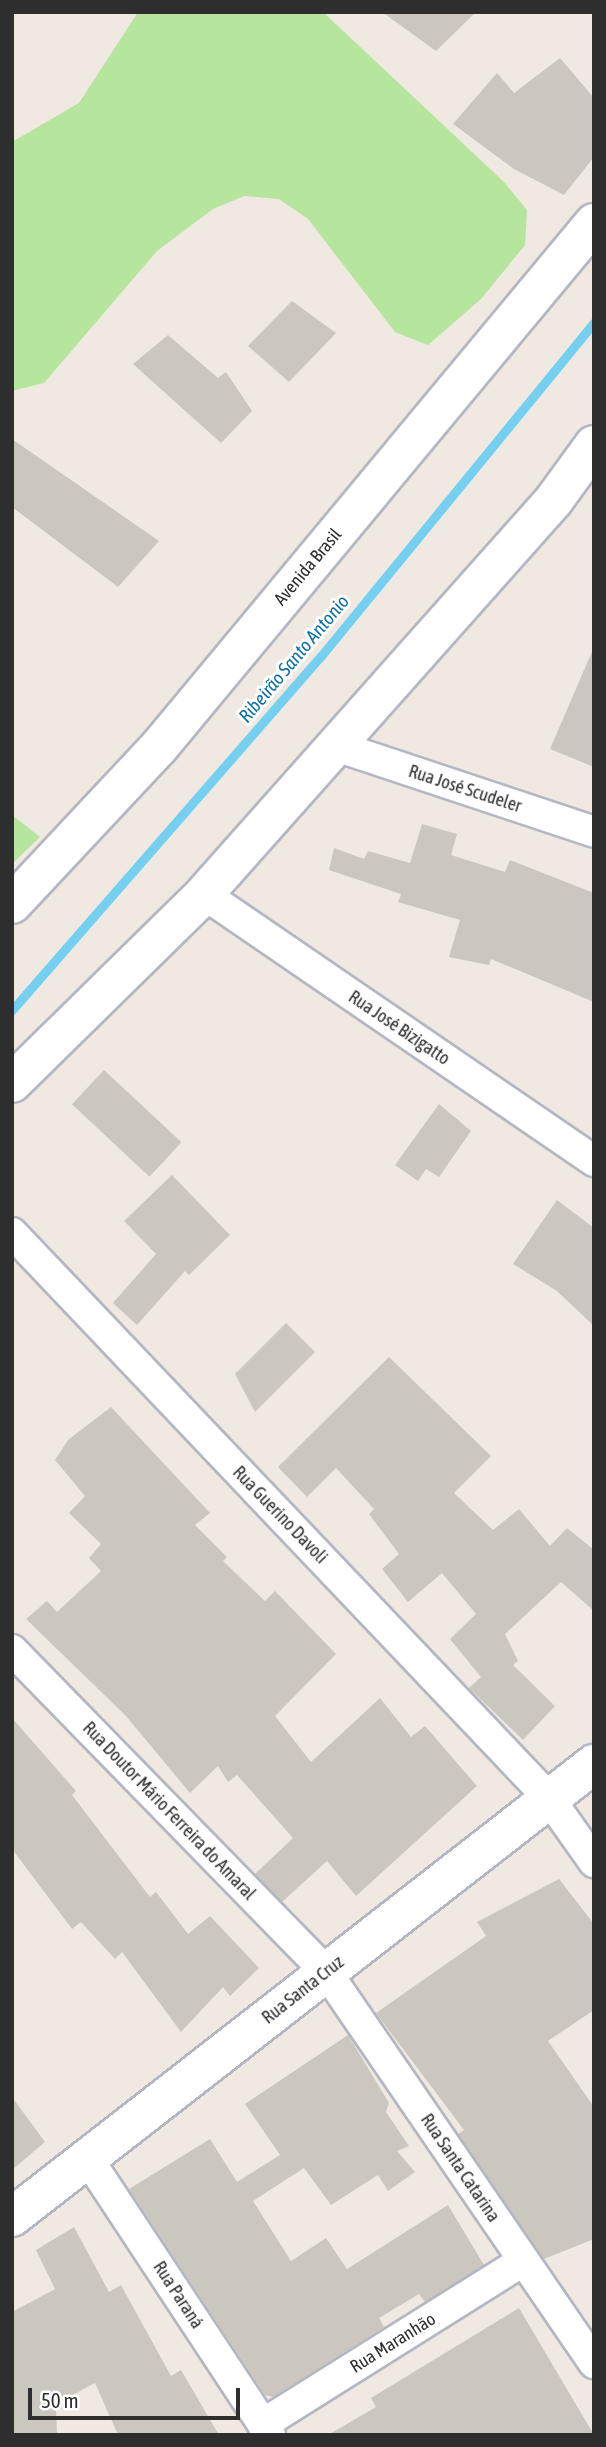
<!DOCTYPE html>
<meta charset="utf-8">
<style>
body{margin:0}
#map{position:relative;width:606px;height:2447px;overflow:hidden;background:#efe9e1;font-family:"Asap Condensed",sans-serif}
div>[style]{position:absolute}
.green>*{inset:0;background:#b6e59e}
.stream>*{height:9px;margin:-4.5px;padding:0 4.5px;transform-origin:4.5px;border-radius:4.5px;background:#75cff0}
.building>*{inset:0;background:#cbc7bf;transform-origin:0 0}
.roads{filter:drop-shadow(2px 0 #b4b7c1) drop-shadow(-2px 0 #b4b7c1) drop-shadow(0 2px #b4b7c1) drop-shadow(0 -2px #b4b7c1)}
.minor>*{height:30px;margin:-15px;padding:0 15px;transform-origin:15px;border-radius:15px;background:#fff}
.tertiary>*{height:38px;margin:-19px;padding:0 19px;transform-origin:19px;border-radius:19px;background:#fff}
.secondary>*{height:38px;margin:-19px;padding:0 19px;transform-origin:19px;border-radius:19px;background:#fff}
span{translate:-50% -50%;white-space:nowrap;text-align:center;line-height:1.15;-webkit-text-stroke:6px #fff;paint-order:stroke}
.street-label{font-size:18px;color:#2e2e2e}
.water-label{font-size:19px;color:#0d6fa3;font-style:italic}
.frame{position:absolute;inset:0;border:14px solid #2e2e2e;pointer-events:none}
.scale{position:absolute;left:28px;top:2388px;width:212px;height:32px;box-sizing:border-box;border:4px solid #2e2e2e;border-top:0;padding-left:9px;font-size:21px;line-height:24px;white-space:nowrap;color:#2e2e2e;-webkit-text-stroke:5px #fff;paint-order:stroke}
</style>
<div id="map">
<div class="green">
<i style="clip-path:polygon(138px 12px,323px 12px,504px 182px,527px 210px,525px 245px,481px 299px,428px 345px,395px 332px,308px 219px,279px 199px,244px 196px,213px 209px,157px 251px,44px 383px,12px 391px,12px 142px,79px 103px)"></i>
<i style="clip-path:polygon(12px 815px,40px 837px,12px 864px)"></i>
</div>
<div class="stream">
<i style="left:12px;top:1010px;width:470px;rotate:-48.9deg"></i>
<i style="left:321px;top:656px;width:431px;rotate:-50.7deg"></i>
</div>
<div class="building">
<i style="clip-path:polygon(382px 12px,476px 12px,436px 51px)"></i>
<i style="clip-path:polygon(560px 58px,594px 98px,594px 157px,564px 195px,514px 169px,453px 124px,497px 73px,514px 93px)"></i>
<i style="clip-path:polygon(292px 301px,336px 333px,289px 382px,248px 346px)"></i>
<i style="clip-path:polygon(168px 335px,218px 378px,226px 372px,252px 411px,221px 443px,133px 364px)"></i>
<i style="clip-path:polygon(12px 439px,159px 541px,118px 587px,12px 507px)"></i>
<i style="clip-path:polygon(594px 647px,594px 767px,550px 749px)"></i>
<i style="clip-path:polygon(422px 824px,457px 834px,451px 855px,505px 872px,510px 860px,594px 893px,594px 1002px,491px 959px,489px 965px,449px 957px,460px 920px,398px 902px,401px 894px,329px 870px,334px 848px,364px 859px,368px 851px,410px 863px)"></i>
<i style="left:104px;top:1070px;width:106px;height:47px;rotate:43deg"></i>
<i style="clip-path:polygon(439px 1104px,471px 1131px,439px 1177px,426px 1169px,418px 1181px,395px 1165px)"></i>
<i style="clip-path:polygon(172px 1175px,230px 1235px,189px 1275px,185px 1271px,137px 1325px,113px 1303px,156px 1254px,124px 1221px)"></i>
<i style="clip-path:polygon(557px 1200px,594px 1228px,594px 1326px,557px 1291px,513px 1264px)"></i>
<i style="clip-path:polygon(286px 1323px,315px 1352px,255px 1412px,235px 1374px)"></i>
<i style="clip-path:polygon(389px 1357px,491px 1456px,454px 1493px,493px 1530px,519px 1509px,550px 1546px,567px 1528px,594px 1550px,594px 1611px,561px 1582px,505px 1634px,518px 1661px,513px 1665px,555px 1706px,523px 1740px,469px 1688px,481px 1677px,450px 1639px,476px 1614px,442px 1573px,408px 1602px,382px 1569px,399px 1554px,369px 1514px,374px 1509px,336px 1468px,307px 1497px,278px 1467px)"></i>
<i style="clip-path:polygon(111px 1407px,210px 1513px,195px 1525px,227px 1557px,223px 1561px,265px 1601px,275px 1591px,336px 1654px,275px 1716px,311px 1762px,380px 1698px,411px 1737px,425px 1726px,477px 1786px,356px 1896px,327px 1861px,282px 1902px,255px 1874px,293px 1838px,237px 1775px,228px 1782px,218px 1766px,190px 1793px,126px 1716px,26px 1619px,47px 1601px,57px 1612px,101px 1571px,89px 1558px,101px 1544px,69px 1513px,85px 1496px,55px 1460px,68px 1440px)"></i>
<i style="clip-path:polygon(12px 1718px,76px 1791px,72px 1795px,150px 1897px,156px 1892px,188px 1934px,210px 1916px,259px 1968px,230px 1996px,223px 1987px,181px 2032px,122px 1952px,115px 1959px,81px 1922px,72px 1929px,12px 1849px)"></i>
<i style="clip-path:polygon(559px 1879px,594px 1924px,594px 2010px,548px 2041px,594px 2107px,594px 2239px,544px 2259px,458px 2134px,464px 2130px,376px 2013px,486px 1936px,477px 1922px)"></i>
<i style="clip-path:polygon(348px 2035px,389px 2103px,386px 2112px,409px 2146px,397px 2151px,415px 2172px,388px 2191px,378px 2175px,331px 2205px,304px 2168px,253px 2201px,291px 2261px,326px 2238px,347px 2269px,448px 2205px,484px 2265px,425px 2302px,419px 2294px,379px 2318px,384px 2327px,273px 2397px,265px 2395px,129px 2189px,210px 2139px,237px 2182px,280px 2155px,245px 2104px)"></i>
<i style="clip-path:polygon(12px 2097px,45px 2142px,12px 2170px)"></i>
<i style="clip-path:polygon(74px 2227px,109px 2292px,121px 2285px,171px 2376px,181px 2370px,219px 2435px,118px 2435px,95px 2383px,56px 2404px,57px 2435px,12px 2435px,12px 2312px,55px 2289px,36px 2250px)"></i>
<i style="clip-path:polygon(519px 2308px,594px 2435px,328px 2435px,376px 2407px,371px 2398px)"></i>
</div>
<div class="roads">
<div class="minor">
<i style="left:336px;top:746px;width:272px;rotate:18.4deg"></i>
<i style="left:204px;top:894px;width:473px;rotate:34.4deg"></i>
<i style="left:12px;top:1233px;width:778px;rotate:46.46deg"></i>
<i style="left:548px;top:1797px;width:80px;rotate:54.7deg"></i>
<i style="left:12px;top:1650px;width:451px;rotate:45.7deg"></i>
<i style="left:327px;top:1973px;width:473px;rotate:55.6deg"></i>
<i style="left:86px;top:2156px;width:334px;rotate:56.6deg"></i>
<i style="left:263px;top:2424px;width:307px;rotate:-32.1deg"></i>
</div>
<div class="tertiary">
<i style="left:12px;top:2217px;width:738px;rotate:-37.9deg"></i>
</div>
<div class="secondary">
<i style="left:12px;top:904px;width:215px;rotate:-46.9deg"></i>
<i style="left:159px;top:747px;width:681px;rotate:-50.3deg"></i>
<i style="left:12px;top:1083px;width:269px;rotate:-44.5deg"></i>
<i style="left:204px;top:894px;width:527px;rotate:-48.38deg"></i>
<i style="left:554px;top:500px;width:68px;rotate:-54deg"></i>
</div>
</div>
<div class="street-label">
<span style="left:308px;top:567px;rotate:-50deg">Avenida Brasil</span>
<span style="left:465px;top:789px;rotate:18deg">Rua José Scudeler</span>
<span style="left:399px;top:1028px;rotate:34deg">Rua José Bizigatto</span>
<span style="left:280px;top:1515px;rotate:46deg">Rua Guerino Davoli</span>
<span style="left:169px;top:1811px;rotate:46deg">Rua Doutor Mário Ferreira do Amaral</span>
<span style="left:303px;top:1990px;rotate:-38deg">Rua Santa Cruz</span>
<span style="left:460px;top:2168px;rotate:56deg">Rua Santa Catarina</span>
<span style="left:178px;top:2295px;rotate:57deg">Rua Paraná</span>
<span style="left:393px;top:2343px;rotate:-32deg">Rua Maranhão</span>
</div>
<div class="water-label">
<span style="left:294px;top:659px;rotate:-50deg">Ribeirão Santo Antonio</span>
</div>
<div class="frame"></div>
<div class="scale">50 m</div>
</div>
